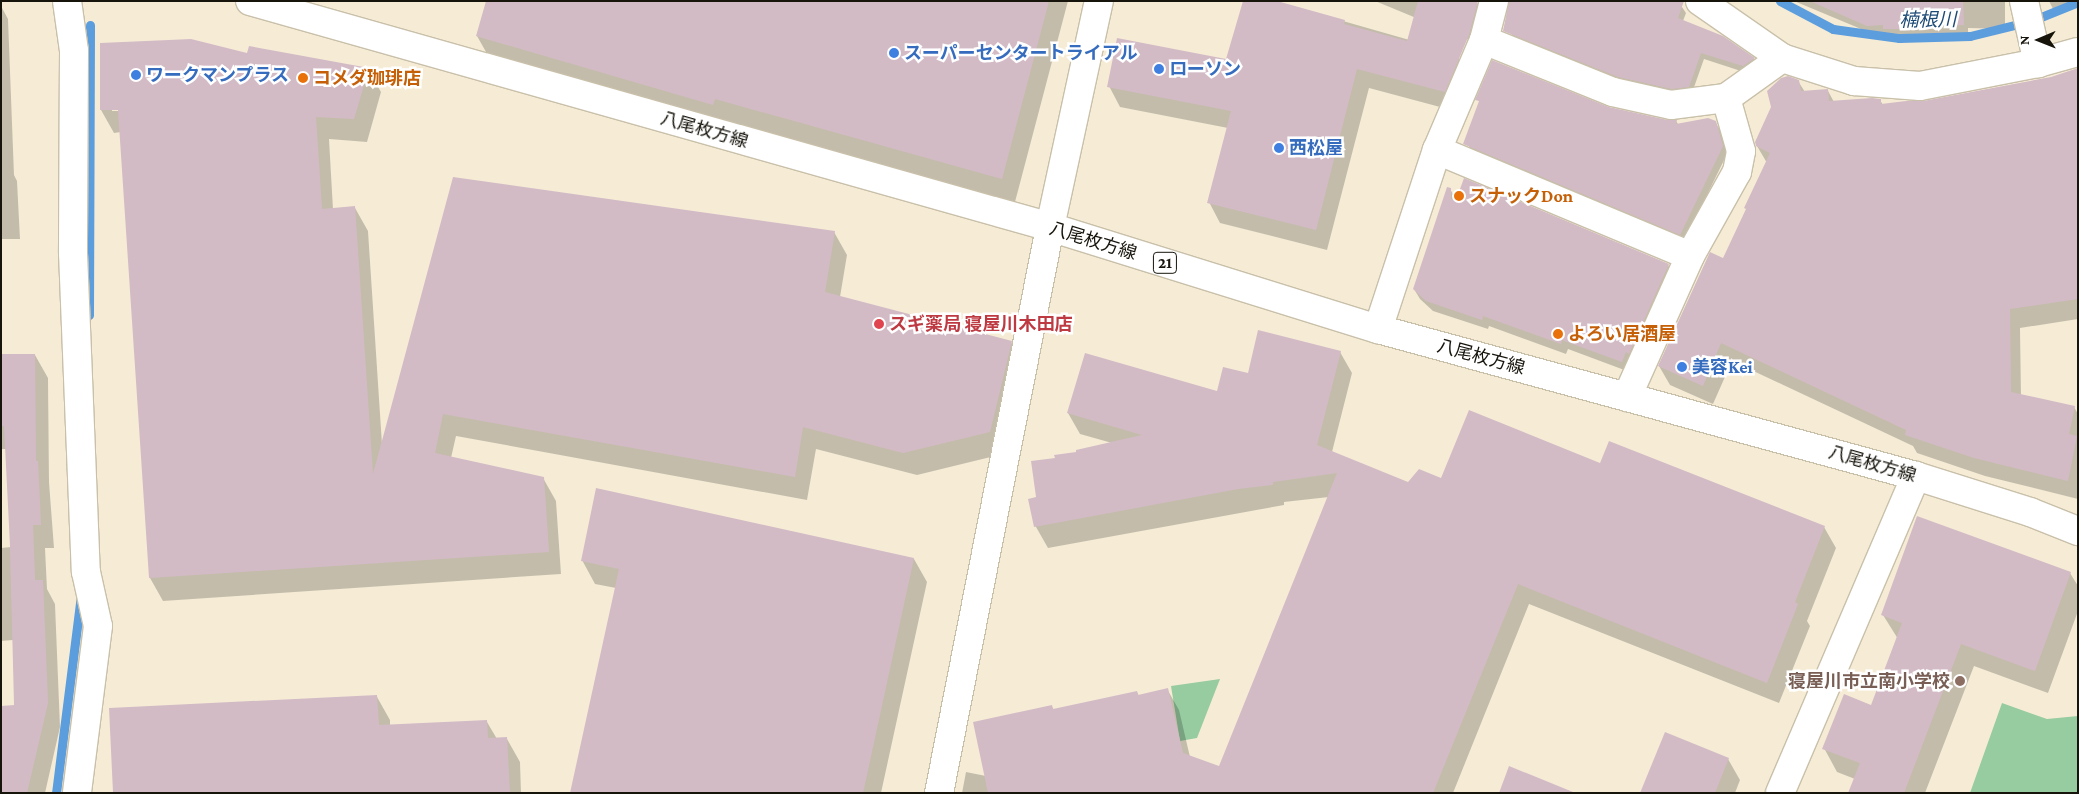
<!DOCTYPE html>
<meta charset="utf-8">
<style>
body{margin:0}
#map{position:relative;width:2079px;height:794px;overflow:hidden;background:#f6ecd6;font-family:"Crimson Pro","Noto Sans JP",serif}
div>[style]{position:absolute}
.green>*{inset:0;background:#97cba0}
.shadow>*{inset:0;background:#0003}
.stream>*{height:9px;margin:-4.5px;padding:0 4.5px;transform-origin:4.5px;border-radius:4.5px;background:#5c9ddd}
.building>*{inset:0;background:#d3bbc6}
.roads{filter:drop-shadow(1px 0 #c9c0aa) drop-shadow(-1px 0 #c9c0aa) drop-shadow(0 1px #c9c0aa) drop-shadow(0 -1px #c9c0aa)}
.street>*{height:28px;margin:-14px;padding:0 14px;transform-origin:14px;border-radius:14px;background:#fff}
.primary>*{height:28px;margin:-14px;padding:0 14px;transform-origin:14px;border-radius:14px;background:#fff}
.dots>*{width:14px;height:14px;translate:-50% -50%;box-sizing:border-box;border:2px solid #fff;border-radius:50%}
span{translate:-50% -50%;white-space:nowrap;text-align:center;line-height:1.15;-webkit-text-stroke:5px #fff;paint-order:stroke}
.shield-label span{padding:1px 4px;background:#fff;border:1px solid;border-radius:4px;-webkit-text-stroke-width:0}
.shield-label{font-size:16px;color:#17140c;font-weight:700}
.shop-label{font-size:18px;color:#366cbe;font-weight:700}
.left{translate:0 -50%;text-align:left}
.food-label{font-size:18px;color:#c56008;font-weight:700}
.street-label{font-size:18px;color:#17140c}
.health-label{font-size:18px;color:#be3a42;font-weight:700}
.education-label{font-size:18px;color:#785e54;font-weight:700}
.right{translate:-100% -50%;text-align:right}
.water-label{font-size:19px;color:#1c4a75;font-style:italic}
.frame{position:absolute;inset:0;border:2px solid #17140c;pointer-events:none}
.north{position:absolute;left:2014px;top:15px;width:50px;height:50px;-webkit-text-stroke:4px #fff;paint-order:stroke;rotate:269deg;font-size:14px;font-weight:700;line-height:20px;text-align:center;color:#17140c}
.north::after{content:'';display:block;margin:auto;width:18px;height:22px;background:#17140c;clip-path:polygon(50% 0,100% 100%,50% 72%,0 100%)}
</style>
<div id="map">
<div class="green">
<i style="clip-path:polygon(1220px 679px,1197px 738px,1180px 741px,1171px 686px)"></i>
<i style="clip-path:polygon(2002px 703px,2047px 719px,2078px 716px,2078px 793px,1970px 793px)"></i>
</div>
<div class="shadow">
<i style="clip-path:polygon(487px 1px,1068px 1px,1015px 202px,728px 122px,726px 127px,490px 59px,477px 36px)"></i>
<i style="clip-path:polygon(1273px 1px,1455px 53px,1467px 73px,1455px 111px,1369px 88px,1327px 250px,1220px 223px,1209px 202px,1228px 128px,1120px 107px,1109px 86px,1227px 61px)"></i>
<i style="clip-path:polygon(1375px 1px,1476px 1px,1482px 12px,1472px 41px)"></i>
<i style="clip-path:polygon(1794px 1px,2005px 1px,2005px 29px,1968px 28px,1968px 34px,1945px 34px,1945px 37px,1889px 38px,1887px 34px,1873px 34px)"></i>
<i style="clip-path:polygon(2049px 1px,2073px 1px,2074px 6px,2053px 9px)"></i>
<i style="clip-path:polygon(1px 6px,8px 19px,14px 175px,17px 181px,20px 239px,1px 239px)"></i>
<i style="clip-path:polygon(1682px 7px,1686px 13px,1683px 21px,1722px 37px,1754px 59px,1758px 65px,1747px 73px,1704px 59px,1692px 93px,1676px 95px,1622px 83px,1515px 40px,1511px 33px)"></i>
<i style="clip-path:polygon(evenodd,248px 54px,368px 69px,381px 92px,367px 142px,329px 139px,333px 209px,355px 208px,368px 231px,382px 444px,454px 178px,834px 232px,847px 255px,840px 297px,1011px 342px,1024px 365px,1003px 454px,917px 475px,816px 449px,807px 500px,456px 436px,451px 458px,543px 478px,556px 501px,561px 574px,163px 601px,150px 578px,121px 132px,114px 133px,101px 110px,248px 54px,112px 109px,124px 111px,112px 111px,112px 109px)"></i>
<i style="clip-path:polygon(2078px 69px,2078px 319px,2020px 328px,2021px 396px,2074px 407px,2078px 414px,2078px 499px,1985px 476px,1917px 453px,1913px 446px,1732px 361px,1713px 404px,1670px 385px,1659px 366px,1724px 259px,1767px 163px,1757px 146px,1798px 81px,1805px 92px,1828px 91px,1834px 102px,1880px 100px,1883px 105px,1923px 103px,2052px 79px)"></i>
<i style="clip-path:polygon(1609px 108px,1667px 122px,1676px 121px,1678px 124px,1715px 122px,1720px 130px,1727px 154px,1684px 242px,1473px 153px,1469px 146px)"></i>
<i style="clip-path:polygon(1450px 189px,1457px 201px,1668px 265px,1674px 275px,1627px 371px,1568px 349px,1566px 354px,1489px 326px,1488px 329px,1433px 311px,1420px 299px,1414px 289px)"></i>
<i style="clip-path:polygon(1340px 352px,1352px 373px,1332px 452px,1408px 483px,1601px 465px,1824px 527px,1836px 548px,1807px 621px,1810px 626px,1779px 703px,1529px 604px,1453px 793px,962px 793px,966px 772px,986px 776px,1052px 707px,1054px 710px,1137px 692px,1139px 696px,1167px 689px,1179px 710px,1190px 757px,1220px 768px,1329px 497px,1284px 502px,1284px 505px,1048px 548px,1036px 527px,1029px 500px,1038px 498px,1056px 459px,1112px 443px,1080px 434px,1068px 413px,1218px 393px,1249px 374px)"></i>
<i style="clip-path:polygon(35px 355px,48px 378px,49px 482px,54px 548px,45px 548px,47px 589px,55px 604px,60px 727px,45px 793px,1px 793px,16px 706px,13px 640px,1px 641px,1px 548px,11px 547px,6px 449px,1px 449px,1px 356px)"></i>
<i style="clip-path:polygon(914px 559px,927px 582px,881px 793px,572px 793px,616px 588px,595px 584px,582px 560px)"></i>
<i style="clip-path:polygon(2070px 573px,2078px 586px,2078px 611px,2048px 693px,1974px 666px,1925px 793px,1850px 793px,1855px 779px,1837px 772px,1824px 748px,1872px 706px,1898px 639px,1883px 615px)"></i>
<i style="clip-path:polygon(377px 697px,390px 720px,390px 726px,487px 722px,497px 739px,507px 739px,520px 762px,521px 793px,114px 793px)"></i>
<i style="clip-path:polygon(1728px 759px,1740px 780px,1735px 793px,1641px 793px)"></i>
</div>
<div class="stream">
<i style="left:1780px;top:1px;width:60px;rotate:27.8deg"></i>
<i style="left:1833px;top:29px;width:67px;rotate:7.8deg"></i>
<i style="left:1899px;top:38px;width:71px;rotate:-1.6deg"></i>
<i style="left:1970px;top:36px;width:63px;rotate:-13.8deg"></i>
<i style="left:2031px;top:21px;width:51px;rotate:-22deg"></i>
<i style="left:89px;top:315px;width:290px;rotate:-89.8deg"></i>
<i style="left:56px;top:793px;width:200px;rotate:-82.8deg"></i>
</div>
<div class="building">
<i style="clip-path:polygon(486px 1px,1049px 1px,1002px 179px,715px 99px,713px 105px,476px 36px)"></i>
<i style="clip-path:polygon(1243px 1px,1277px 1px,1345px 20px,1344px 24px,1407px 41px,1418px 1px,1478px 1px,1469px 35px,1445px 92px,1357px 69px,1316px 230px,1207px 203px,1231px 111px,1107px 87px,1117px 38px,1226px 59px)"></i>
<i style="clip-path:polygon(1509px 1px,1684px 1px,1678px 18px,1723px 36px,1755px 58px,1743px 66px,1701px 53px,1689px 87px,1672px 89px,1618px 77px,1503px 31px)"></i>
<i style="clip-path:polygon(1810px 1px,1963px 1px,1964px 25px,1940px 26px,1940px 28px,1919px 29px,1883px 29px,1883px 25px,1867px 26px)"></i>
<i style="clip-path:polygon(191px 39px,247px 53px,249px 46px,369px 68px,354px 119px,316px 117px,322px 209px,355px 206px,373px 474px,453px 177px,835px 231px,825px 292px,1012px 341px,990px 432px,903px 453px,803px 427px,795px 477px,443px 414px,435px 453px,544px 477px,549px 552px,149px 578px,118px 110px,100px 110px,100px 43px)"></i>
<i style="clip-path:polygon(1492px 60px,1609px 107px,1668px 120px,1677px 120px,1676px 124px,1708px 118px,1716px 121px,1723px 146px,1680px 235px,1463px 144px,1479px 101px,1475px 100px)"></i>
<i style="clip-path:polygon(2078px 68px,2078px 299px,2010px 309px,2011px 392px,2075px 406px,2069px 434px,2077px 436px,2068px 481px,1974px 458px,1905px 435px,1906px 430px,1721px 343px,1703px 386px,1658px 366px,1710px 252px,1723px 258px,1746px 209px,1744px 208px,1770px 153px,1756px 146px,1755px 142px,1771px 107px,1767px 91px,1781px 78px,1788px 76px,1799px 80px,1801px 91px,1828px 89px,1829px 101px,1872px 98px,1881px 99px,1881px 104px,1906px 101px,1923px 101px,2051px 77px)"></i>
<i style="clip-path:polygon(1464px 178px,1669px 264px,1629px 354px,1626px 352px,1622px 362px,1562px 340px,1561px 344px,1483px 316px,1482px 320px,1426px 301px,1413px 289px,1447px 187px,1451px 188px,1451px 199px,1456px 200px)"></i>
<i style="clip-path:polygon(1258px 330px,1341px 351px,1317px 445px,1408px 482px,1419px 469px,1441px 478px,1469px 410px,1600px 463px,1609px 441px,1825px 526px,1795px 602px,1798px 604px,1767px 683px,1518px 584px,1433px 793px,988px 793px,973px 722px,1052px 705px,1053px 709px,1137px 691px,1138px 695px,1168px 688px,1183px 753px,1219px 766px,1337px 473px,1273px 482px,1273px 485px,1238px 489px,1034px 527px,1028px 499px,1036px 497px,1031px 461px,1055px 458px,1054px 455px,1076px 452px,1076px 450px,1142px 435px,1067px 413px,1085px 353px,1217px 391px,1223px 367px,1248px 373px)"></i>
<i style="clip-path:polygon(1px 354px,35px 354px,36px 461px,38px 461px,41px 525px,33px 525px,35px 580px,43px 580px,48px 703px,27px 793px,1px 793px,1px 706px,14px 705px,10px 546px,4px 426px,1px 426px)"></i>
<i style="clip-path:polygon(596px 488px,914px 558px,863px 793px,570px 793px,619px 569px,581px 561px)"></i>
<i style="clip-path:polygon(1917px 516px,2071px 572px,2035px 671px,1961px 644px,1904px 793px,1848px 793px,1860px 763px,1822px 749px,1844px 694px,1871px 705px,1902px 623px,1881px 615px)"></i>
<i style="clip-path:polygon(377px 695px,379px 725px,487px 720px,488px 738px,507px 737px,510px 793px,113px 793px,109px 708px)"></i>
<i style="clip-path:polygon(1665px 732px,1729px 758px,1715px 793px,1640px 793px)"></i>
<i style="clip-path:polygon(1509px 766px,1573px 792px,1573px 793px,1499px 793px)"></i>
</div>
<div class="roads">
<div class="street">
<i style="left:67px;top:1px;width:50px;rotate:82deg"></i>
<i style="left:74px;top:51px;width:202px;rotate:90.3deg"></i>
<i style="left:73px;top:253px;width:319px;rotate:87.7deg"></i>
<i style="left:86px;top:572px;width:55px;rotate:77.5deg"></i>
<i style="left:98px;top:626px;width:168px;rotate:97.2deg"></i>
<i style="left:1700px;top:1px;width:100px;rotate:34.8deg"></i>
<i style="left:1782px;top:58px;width:76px;rotate:17.7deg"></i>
<i style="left:1854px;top:81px;width:66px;rotate:4.3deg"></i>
<i style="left:1920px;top:86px;width:120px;rotate:-11deg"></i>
<i style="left:2038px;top:63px;width:41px;rotate:-15.4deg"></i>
<i style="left:2024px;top:1px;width:64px;rotate:77.3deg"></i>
<i style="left:1484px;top:40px;width:139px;rotate:22deg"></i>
<i style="left:1613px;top:92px;width:59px;rotate:12.6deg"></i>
<i style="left:1671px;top:105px;width:55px;rotate:-7.3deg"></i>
<i style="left:1437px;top:150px;width:274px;rotate:22.7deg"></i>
<i style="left:1378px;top:329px;width:188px;rotate:-71.8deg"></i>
<i style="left:1437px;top:150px;width:120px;rotate:-66.9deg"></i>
<i style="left:1484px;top:40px;width:40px;rotate:-75.6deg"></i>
<i style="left:1627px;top:397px;width:154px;rotate:-65.9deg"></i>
<i style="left:1690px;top:256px;width:96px;rotate:-60.8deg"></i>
<i style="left:1737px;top:172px;width:21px;rotate:-79deg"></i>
<i style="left:1741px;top:151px;width:55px;rotate:-105.8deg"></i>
<i style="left:1726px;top:98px;width:69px;rotate:-35.5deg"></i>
<i style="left:939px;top:793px;width:577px;rotate:-78.9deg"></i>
<i style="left:1050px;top:227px;width:231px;rotate:-77.8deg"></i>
<i style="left:1780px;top:793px;width:345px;rotate:-66.8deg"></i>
</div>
<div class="primary">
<i style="left:250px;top:1px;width:831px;rotate:15.77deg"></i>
<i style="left:1050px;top:227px;width:343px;rotate:17.3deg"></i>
<i style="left:1378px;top:329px;width:558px;rotate:15.28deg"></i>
<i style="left:1916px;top:476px;width:120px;rotate:17.5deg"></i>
<i style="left:2030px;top:512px;width:52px;rotate:21.6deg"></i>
</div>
</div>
<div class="dots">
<i style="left:894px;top:53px;background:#3f7fe0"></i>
<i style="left:1159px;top:69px;background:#3f7fe0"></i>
<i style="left:136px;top:75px;background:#3f7fe0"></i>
<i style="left:303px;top:78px;background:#e8710a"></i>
<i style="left:1279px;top:148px;background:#3f7fe0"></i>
<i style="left:1459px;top:196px;background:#e8710a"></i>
<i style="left:879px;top:324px;background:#e0444e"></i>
<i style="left:1558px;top:334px;background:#e8710a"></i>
<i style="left:1682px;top:367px;background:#3f7fe0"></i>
<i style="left:1960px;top:681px;background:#8d6e63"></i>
</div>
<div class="shield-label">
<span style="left:1165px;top:263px">21</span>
</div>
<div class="shop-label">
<span class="left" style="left:904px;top:53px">スーパーセンタートライアル</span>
<span class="left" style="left:1169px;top:69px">ローソン</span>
<span class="left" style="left:146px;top:75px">ワークマンプラス</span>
<span class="left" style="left:1289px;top:148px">西松屋</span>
<span class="left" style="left:1692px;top:367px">美容Kei</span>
</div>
<div class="food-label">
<span class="left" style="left:313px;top:78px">コメダ珈琲店</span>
<span class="left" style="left:1469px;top:196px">スナックDon</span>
<span class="left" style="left:1568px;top:334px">よろい居酒屋</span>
</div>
<div class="street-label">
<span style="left:704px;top:130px;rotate:16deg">八尾枚方線</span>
<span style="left:1093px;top:241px;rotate:17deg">八尾枚方線</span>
<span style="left:1481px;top:357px;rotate:15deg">八尾枚方線</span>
<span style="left:1872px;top:464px;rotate:16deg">八尾枚方線</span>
</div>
<div class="health-label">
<span class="left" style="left:889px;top:324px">スギ薬局 寝屋川木田店</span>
</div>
<div class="education-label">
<span class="right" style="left:1950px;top:681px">寝屋川市立南小学校</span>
</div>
<div class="water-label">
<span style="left:1928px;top:20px;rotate:-1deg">楠根川</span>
</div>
<div class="frame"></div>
<div class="north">N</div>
</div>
